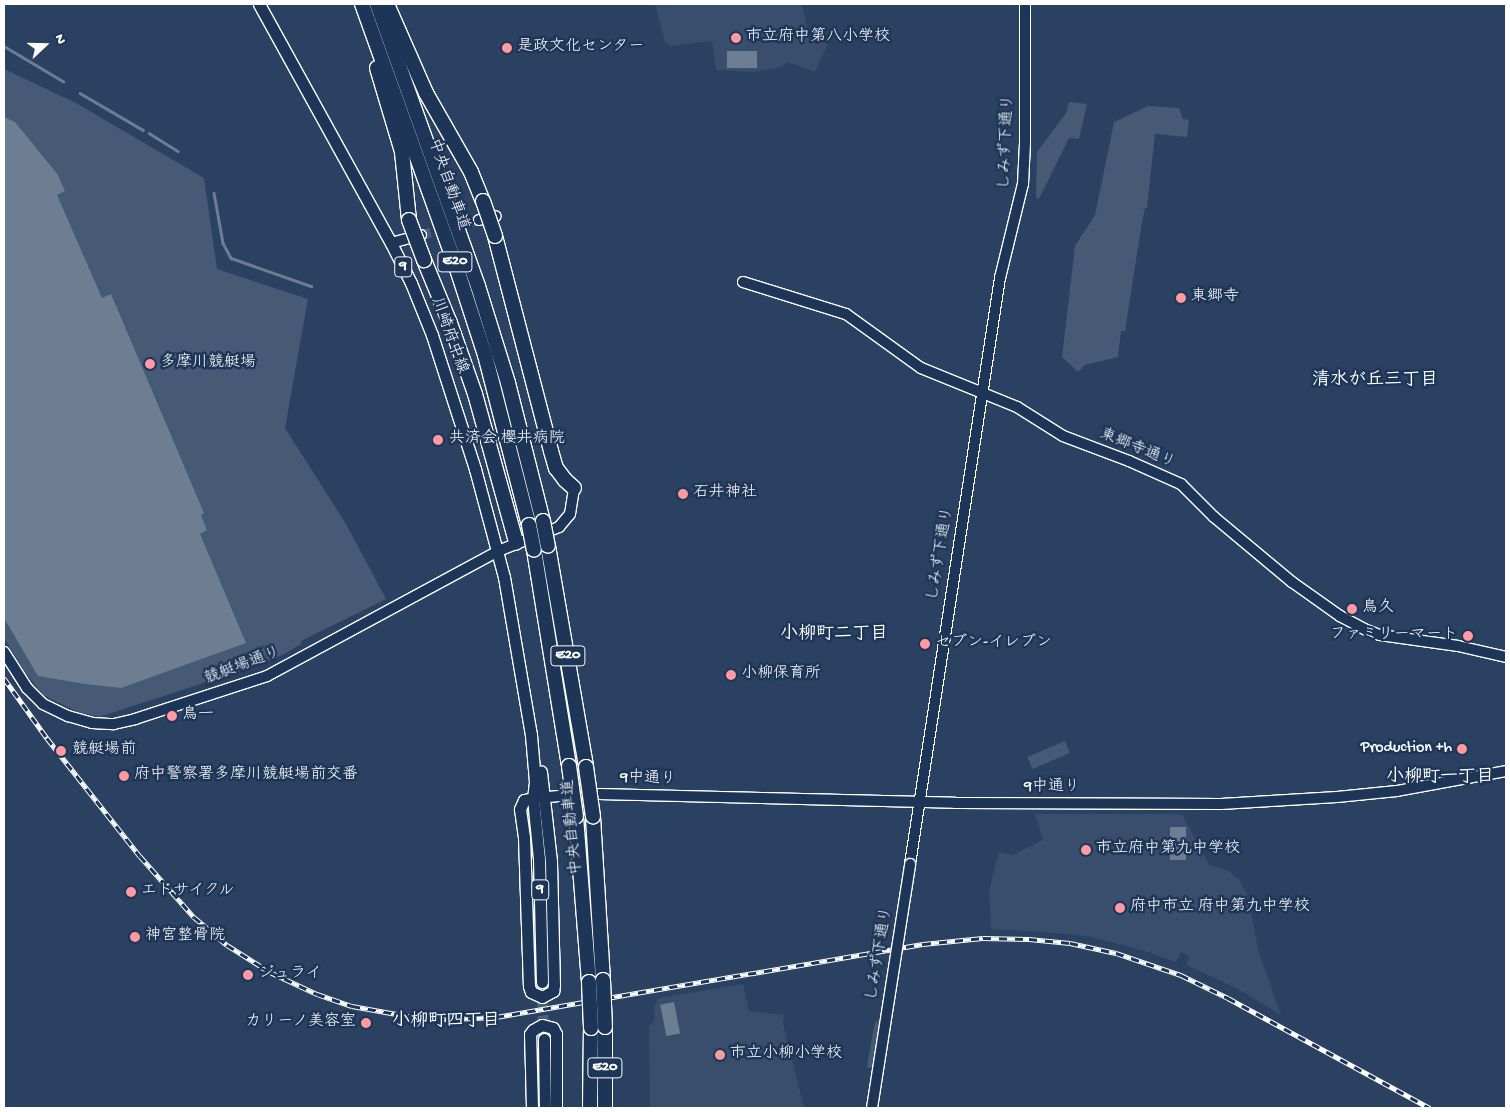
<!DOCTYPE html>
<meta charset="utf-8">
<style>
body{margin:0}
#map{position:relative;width:1510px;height:1112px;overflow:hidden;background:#2a4161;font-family:"Gochi Hand","Klee One",sans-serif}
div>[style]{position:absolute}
.built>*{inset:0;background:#394e6c}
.green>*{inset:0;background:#465975;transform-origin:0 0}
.water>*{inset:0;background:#6d7d92;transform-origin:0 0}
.stream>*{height:2.5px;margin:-1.25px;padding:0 1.25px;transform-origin:1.25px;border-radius:1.25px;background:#6d7d92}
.secondary-tunnel>*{height:10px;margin-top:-5px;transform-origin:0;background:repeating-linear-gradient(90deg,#4a5e79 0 10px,transparent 0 15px)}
.primary-tunnel>*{height:11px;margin-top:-5.5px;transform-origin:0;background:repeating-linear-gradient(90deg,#4a5e79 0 11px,transparent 0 16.5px)}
.roads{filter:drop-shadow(1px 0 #fff) drop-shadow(-1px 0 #fff) drop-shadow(0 1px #fff) drop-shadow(0 -1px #fff)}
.secondary>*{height:10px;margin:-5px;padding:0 5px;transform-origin:5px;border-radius:5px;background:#1d3557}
.primary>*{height:11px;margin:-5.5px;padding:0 5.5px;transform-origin:5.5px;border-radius:5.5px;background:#1d3557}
.highway>*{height:14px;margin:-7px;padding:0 7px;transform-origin:7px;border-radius:7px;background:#1d3557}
.rail>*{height:4.5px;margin-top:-2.25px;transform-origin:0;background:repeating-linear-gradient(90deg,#1d3557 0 8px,#fff 0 16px);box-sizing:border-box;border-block:1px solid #fff}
.bridges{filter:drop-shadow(1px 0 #fff) drop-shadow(-1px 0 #fff) drop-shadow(0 1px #fff) drop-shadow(0 -1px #fff)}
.secondary-bridge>*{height:10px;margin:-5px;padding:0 5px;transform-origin:5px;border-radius:5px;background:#1d3557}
.highway-bridge>*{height:14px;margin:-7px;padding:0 7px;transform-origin:7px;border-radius:7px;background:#1d3557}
.dots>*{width:14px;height:14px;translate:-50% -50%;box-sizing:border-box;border:2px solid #1d3557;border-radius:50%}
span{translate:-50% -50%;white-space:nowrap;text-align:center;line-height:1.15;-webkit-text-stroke:5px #1d3557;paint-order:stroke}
.shield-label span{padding:1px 4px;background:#1d3557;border:1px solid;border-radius:4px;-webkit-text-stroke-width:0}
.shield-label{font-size:15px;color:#fff;font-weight:700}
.poi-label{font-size:16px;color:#fff}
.left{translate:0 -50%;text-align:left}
.right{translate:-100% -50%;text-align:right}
.street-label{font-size:16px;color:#fff}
.neighbourhood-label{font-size:18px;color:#fff;font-weight:700}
.frame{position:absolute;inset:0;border:5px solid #fff;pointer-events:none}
.north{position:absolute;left:20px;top:20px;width:50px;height:50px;-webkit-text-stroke:4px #1d3557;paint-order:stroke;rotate:69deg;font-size:14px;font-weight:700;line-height:20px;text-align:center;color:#fff}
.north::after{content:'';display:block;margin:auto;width:18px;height:22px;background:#fff;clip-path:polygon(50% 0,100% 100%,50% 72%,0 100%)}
</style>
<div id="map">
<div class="built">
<i style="clip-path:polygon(655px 4px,802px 4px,809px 39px,826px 40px,828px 43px,815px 72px,788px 62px,782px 67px,752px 72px,716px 70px,712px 41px,670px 46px,665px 42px)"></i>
<i style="clip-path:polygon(1035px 814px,1182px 814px,1209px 865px,1229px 871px,1240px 881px,1247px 895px,1259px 953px,1281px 1015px,1236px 988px,1186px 965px,1190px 957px,1181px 952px,1176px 962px,1145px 951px,1092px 937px,1069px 934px,991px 929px,989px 890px,999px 852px,1013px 855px,1043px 840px)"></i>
<i style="clip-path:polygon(743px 984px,749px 1011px,784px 1015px,783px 1024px,804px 1108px,650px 1108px,649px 1027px,655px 1019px,654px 1007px,659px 998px)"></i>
</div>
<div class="green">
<i style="clip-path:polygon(4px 69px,76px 103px,204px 178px,217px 269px,308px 299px,285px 428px,346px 524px,386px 599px,301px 641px,301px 644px,288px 652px,265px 663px,99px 717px,78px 712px,43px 695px,24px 671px,4px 638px)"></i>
<i style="clip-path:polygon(1069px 102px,1087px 104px,1079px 139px,1069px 138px,1039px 199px,1036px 197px,1037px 152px,1066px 113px)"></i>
<i style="clip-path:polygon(1148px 106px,1179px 108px,1183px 119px,1189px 120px,1187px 137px,1155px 134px,1147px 208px,1145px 208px,1142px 222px,1125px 331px,1121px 331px,1118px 357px,1085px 365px,1078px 372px,1062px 357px,1075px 246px,1095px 215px,1114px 122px)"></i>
<i style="left:1065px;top:741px;width:13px;height:41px;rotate:67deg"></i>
<i style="left:875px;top:1021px;width:17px;height:47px;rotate:10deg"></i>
</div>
<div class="water">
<i style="left:757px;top:51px;width:17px;height:30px;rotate:90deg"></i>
<i style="clip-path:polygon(4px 117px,15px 122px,58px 175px,65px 191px,57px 195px,102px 298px,111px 294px,204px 513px,201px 515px,207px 530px,200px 534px,246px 643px,121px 688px,85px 684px,38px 676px,4px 618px)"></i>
<i style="left:1170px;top:827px;width:16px;height:33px"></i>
<i style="left:674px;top:1002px;width:32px;height:14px;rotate:79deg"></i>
</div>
<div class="stream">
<i style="left:4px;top:46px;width:69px;rotate:30.7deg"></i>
<i style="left:80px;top:93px;width:73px;rotate:30.4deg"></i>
<i style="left:149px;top:133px;width:34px;rotate:32deg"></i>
<i style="left:214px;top:193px;width:51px;rotate:79.8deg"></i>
<i style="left:223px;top:243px;width:17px;rotate:62deg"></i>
<i style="left:231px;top:258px;width:85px;rotate:19.3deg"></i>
</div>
<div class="secondary-tunnel">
<i style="left:421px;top:235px;width:60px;rotate:-14.5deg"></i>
</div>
<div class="primary-tunnel">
<i style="left:542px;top:982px;width:57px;rotate:88deg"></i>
</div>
<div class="roads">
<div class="secondary">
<i style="left:479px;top:220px;width:17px;rotate:-13deg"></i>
<i style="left:391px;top:243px;width:31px;rotate:-15deg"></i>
<i style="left:743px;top:282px;width:108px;rotate:17.3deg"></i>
<i style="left:846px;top:314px;width:92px;rotate:35.8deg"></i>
<i style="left:921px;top:368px;width:104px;rotate:22.1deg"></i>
<i style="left:1017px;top:407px;width:54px;rotate:32.2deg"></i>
<i style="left:1063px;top:436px;width:71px;rotate:20.7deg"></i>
<i style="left:1129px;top:461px;width:57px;rotate:23.9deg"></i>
<i style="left:1181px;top:484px;width:47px;rotate:45deg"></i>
<i style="left:1214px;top:517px;width:102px;rotate:39.8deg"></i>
<i style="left:1292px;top:582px;width:59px;rotate:35.3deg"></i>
<i style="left:1340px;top:616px;width:27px;rotate:28deg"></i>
<i style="left:1364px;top:629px;width:17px;rotate:21deg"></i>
<i style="left:1380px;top:635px;width:79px;rotate:8deg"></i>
<i style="left:1458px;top:646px;width:49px;rotate:12.9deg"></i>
<i style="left:4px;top:652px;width:43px;rotate:57.4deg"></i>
<i style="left:27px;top:688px;width:23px;rotate:45deg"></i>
<i style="left:43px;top:704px;width:28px;rotate:26deg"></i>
<i style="left:68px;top:716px;width:25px;rotate:16deg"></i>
<i style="left:92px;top:723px;width:22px;rotate:3deg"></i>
<i style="left:114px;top:724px;width:22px;rotate:-13deg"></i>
<i style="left:135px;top:719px;width:139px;rotate:-18deg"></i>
<i style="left:267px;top:676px;width:263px;rotate:-28.4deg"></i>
<i style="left:498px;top:551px;width:66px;rotate:-21.5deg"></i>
<i style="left:559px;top:527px;width:17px;rotate:-50deg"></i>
<i style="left:570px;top:514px;width:26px;rotate:-81deg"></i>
<i style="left:599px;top:794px;width:356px;rotate:1.4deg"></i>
<i style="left:955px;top:803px;width:266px;rotate:0.2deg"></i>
<i style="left:1221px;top:804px;width:116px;rotate:-3.5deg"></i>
<i style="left:1337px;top:797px;width:60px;rotate:-5.7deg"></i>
<i style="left:1397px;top:791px;width:111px;rotate:-10.4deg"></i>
<i style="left:537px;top:798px;width:25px;rotate:-5deg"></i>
<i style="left:910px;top:864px;width:593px;rotate:-81.27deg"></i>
<i style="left:1000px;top:278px;width:97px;rotate:-76.3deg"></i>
<i style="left:1023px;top:184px;width:41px;rotate:-87.2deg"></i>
<i style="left:1025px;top:143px;width:139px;rotate:-90deg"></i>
</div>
<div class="primary">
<i style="left:259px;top:4px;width:273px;rotate:61.1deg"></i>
<i style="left:391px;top:243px;width:45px;rotate:63.4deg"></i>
<i style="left:411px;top:283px;width:56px;rotate:68deg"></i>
<i style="left:432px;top:335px;width:141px;rotate:72.2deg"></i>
<i style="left:475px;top:469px;width:112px;rotate:75deg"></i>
<i style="left:504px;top:577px;width:160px;rotate:80.3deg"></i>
<i style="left:531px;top:735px;width:47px;rotate:85.1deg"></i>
<i style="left:535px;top:782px;width:16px;rotate:97deg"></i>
<i style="left:533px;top:798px;width:61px;rotate:84.4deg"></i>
<i style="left:539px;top:859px;width:123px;rotate:88.6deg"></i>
<i style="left:533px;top:798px;width:9px;rotate:167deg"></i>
<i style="left:524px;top:800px;width:10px;rotate:114deg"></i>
<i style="left:520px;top:809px;width:28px;rotate:82deg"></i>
<i style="left:524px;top:837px;width:149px;rotate:88.1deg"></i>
<i style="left:529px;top:986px;width:6px;rotate:72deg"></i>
<i style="left:531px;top:992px;width:12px;rotate:24deg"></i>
<i style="left:542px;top:997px;width:13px;rotate:-29deg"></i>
<i style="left:553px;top:991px;width:6px;rotate:-81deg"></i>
<i style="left:554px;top:985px;width:124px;rotate:-91.4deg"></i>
<i style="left:551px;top:861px;width:90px;rotate:-96.4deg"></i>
<i style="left:544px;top:1039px;width:69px;rotate:89.2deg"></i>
<i style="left:532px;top:1108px;width:74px;rotate:-91.5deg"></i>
<i style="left:530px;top:1034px;width:5px;rotate:-53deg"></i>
<i style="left:533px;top:1030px;width:10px;rotate:-29deg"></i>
<i style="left:542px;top:1025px;width:11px;rotate:15deg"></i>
<i style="left:553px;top:1028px;width:7px;rotate:63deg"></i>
<i style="left:556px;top:1034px;width:74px;rotate:90deg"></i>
</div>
<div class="highway">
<i style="left:362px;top:4px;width:278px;rotate:70.3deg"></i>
<i style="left:456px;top:266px;width:94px;rotate:72deg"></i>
<i style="left:485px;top:355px;width:176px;rotate:75.5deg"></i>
<i style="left:377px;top:4px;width:300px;rotate:70.3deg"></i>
<i style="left:478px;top:286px;width:102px;rotate:72.8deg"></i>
<i style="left:508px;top:383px;width:142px;rotate:75.8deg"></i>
<i style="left:387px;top:4px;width:97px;rotate:66.3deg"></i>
<i style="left:426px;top:93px;width:91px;rotate:60.3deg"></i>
<i style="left:471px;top:172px;width:31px;rotate:68deg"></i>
<i style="left:377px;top:68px;width:88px;rotate:73.4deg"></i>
<i style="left:402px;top:152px;width:68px;rotate:84.1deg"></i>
<i style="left:495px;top:236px;width:222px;rotate:75.4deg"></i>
<i style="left:551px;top:451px;width:18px;rotate:74deg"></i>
<i style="left:556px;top:468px;width:15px;rotate:53deg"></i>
<i style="left:565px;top:480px;width:12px;rotate:42deg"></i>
<i style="left:424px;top:260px;width:68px;rotate:67.6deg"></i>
<i style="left:450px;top:323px;width:75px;rotate:70.6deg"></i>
<i style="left:475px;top:394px;width:154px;rotate:74.5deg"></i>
<i style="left:548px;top:546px;width:224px;rotate:80.2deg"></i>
<i style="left:534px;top:550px;width:219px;rotate:80.8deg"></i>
<i style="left:576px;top:817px;width:166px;rotate:85.5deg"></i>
<i style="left:593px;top:817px;width:163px;rotate:86.5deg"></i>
<i style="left:605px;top:1027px;width:81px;rotate:90deg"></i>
<i style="left:590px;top:1108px;width:80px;rotate:-89.3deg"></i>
</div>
</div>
<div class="rail">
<i style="left:4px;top:678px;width:74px;rotate:54.4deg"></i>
<i style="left:47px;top:738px;width:150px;rotate:51.8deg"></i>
<i style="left:140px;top:856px;width:81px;rotate:48.5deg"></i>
<i style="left:194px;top:917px;width:43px;rotate:40.3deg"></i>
<i style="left:227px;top:945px;width:51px;rotate:32.1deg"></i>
<i style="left:270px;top:972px;width:52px;rotate:25.1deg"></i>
<i style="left:317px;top:994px;width:37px;rotate:19deg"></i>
<i style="left:352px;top:1006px;width:68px;rotate:10.2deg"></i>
<i style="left:419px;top:1018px;width:33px;rotate:2deg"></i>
<i style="left:452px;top:1019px;width:44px;rotate:-2.6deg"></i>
<i style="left:496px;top:1017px;width:433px;rotate:-9.7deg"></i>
<i style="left:923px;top:944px;width:60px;rotate:-5.7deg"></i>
<i style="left:983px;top:938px;width:46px;rotate:1.2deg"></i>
<i style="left:1029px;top:939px;width:41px;rotate:5.6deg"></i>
<i style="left:1070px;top:943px;width:47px;rotate:12.3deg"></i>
<i style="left:1116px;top:953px;width:69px;rotate:18.7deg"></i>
<i style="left:1181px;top:975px;width:52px;rotate:26.1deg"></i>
<i style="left:1228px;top:998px;width:230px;rotate:28.6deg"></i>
</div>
<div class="bridges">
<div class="secondary-bridge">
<i style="left:872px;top:1108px;width:247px;rotate:-81.1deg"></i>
</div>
<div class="highway-bridge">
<i style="left:483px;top:201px;width:37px;rotate:71deg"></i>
<i style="left:409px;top:220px;width:43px;rotate:69.4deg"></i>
<i style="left:543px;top:521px;width:25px;rotate:79deg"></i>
<i style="left:529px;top:525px;width:25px;rotate:79deg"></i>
<i style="left:569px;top:766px;width:51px;rotate:82.2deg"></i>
<i style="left:586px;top:767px;width:50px;rotate:82deg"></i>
<i style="left:603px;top:980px;width:47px;rotate:87.6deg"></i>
<i style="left:589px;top:982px;width:46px;rotate:87.5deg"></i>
</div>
</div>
<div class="dots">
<i style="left:736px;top:38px;background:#ff9aa2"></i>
<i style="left:507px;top:48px;background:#ff9aa2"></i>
<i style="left:1181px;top:298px;background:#ff9aa2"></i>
<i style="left:150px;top:364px;background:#ff9aa2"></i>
<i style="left:438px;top:440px;background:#ff9aa2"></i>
<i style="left:683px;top:494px;background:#ff9aa2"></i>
<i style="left:1352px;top:609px;background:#ff9aa2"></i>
<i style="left:1468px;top:636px;background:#ff9aa2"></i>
<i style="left:925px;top:644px;background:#ff9aa2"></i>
<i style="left:731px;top:675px;background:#ff9aa2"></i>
<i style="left:172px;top:716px;background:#ff9aa2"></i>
<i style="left:1462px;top:749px;background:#ff9aa2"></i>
<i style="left:61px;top:751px;background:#ff9aa2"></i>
<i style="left:124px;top:776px;background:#ff9aa2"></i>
<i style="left:1086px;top:850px;background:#ff9aa2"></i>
<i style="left:131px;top:892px;background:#ff9aa2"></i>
<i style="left:1120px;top:908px;background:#ff9aa2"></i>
<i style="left:135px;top:937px;background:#ff9aa2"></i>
<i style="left:248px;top:975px;background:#ff9aa2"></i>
<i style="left:366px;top:1023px;background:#ff9aa2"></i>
<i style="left:720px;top:1055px;background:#ff9aa2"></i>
</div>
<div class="shield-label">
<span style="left:455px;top:262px">E20</span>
<span style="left:403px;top:267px">9</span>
<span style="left:568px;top:656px">E20</span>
<span style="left:540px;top:890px">9</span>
<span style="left:605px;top:1068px">E20</span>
</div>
<div class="poi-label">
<span class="left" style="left:746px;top:38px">市立府中第八小学校</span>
<span class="left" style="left:517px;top:48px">是政文化センター</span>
<span class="left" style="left:1191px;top:298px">東郷寺</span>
<span class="left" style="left:160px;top:364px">多摩川競艇場</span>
<span class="left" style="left:449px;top:440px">共済会 櫻井病院</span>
<span class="left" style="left:693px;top:494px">石井神社</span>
<span class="left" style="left:1362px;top:609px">鳥久</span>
<span class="right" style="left:1458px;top:636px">ファミリーマート</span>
<span class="left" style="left:935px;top:644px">セブン-イレブン</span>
<span class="left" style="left:741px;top:675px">小柳保育所</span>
<span class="left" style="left:182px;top:716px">鳥一</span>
<span class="right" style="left:1452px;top:749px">Production +h</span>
<span class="left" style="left:72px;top:751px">競艇場前</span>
<span class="left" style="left:134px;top:776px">府中警察署多摩川競艇場前交番</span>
<span class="left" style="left:1096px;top:850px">市立府中第九中学校</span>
<span class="left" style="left:141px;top:892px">エドサイクル</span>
<span class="left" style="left:1130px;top:908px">府中市立 府中第九中学校</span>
<span class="left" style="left:145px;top:937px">神宮整骨院</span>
<span class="left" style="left:258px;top:975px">ジュライ</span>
<span class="right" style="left:356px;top:1023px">カリーノ美容室</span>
<span class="left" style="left:730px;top:1055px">市立小柳小学校</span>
</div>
<div class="street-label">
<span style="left:1008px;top:142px;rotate:-88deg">しみず下通り</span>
<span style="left:447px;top:185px;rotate:71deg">中央自動車道</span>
<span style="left:448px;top:336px;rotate:70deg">川崎府中線</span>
<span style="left:1137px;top:450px;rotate:22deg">東郷寺通り</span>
<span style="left:942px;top:554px;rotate:-81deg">しみず下通り</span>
<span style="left:243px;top:667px;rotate:-21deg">競艇場通り</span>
<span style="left:648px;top:780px;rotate:2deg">9中通り</span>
<span style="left:1052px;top:788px">9中通り</span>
<span style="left:574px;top:827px;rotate:-95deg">中央自動車道</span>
<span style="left:881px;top:954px;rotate:-81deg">しみず下通り</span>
</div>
<div class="neighbourhood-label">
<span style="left:1375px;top:381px">清水が丘三丁目</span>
<span style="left:834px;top:635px">小柳町二丁目</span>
<span style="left:1440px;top:778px">小柳町一丁目</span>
<span style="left:446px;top:1022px">小柳町四丁目</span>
</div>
<div class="frame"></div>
<div class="north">N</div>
</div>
